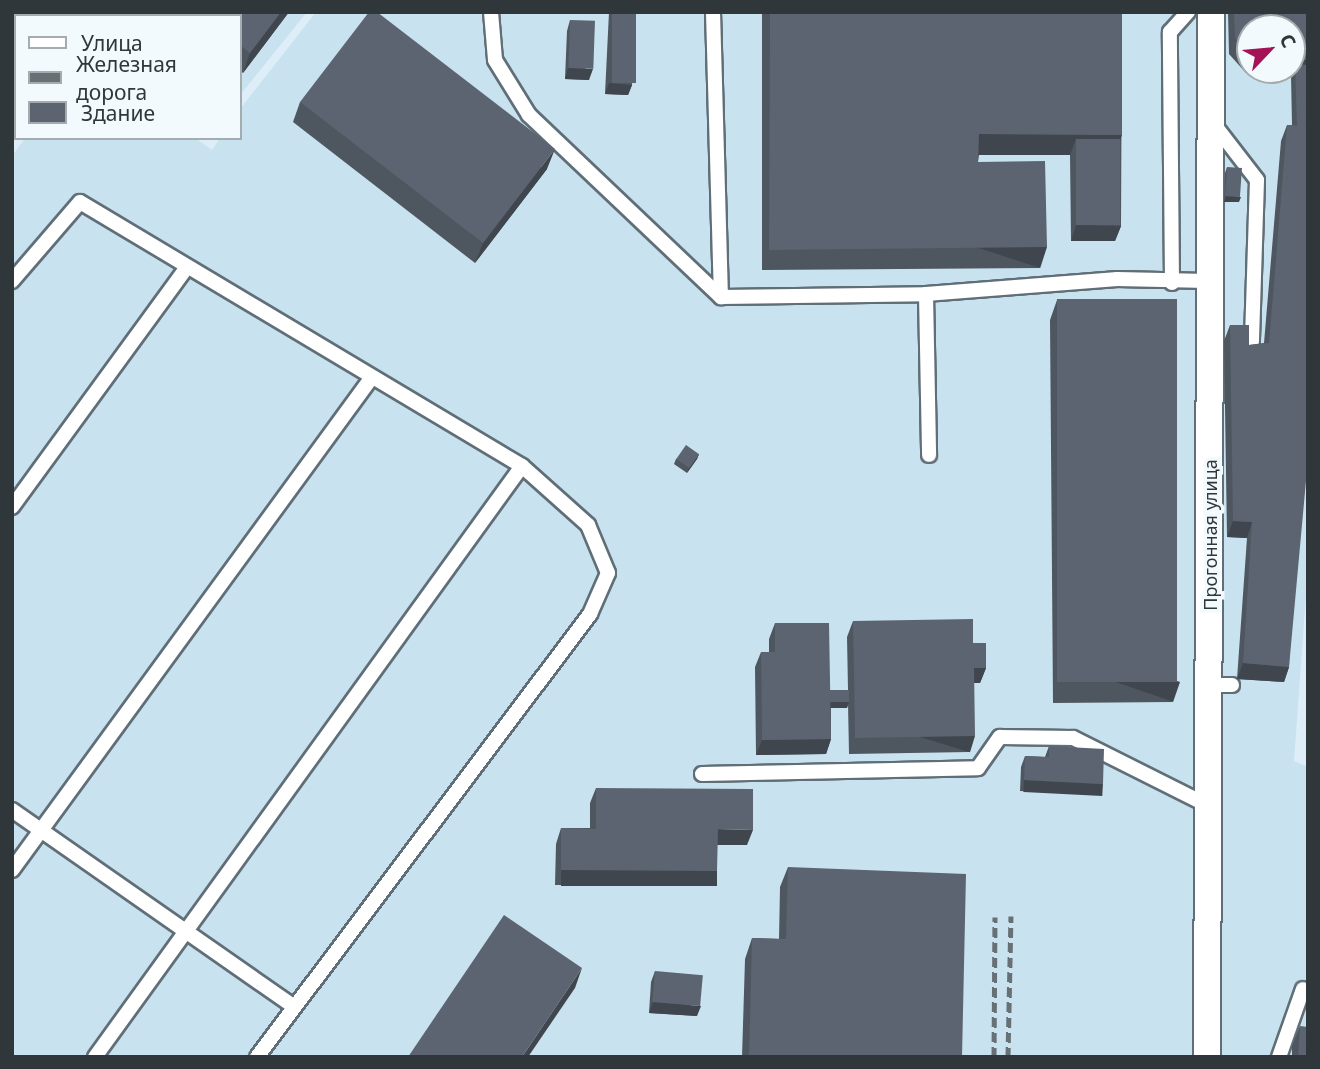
<!DOCTYPE html>
<meta charset="utf-8">
<style>
body{margin:0}
#map{position:relative;width:1320px;height:1069px;overflow:hidden;background:#ddeef9;font-family:"Noto Sans",sans-serif}
div>[style]{position:absolute}
.built>*{inset:0;background:#c9e2ef}
.roads{filter:drop-shadow(2px 0 #606f77) drop-shadow(-2px 0 #606f77) drop-shadow(0 2px #606f77) drop-shadow(0 -2px #606f77)}
.service>*{height:14px;margin:-7px;padding:0 7px;transform-origin:7px;border-radius:7px;background:#fff}
.minor>*{height:26px;margin:-13px;padding:0 13px;transform-origin:13px;border-radius:13px;background:#fff}
.rail>*{height:5px;margin-top:-2.5px;transform-origin:0;background:repeating-linear-gradient(90deg,#667075 0 10px,transparent 0 15px)}
.wall>*{inset:0;background:#4e5660}
.shaded-wall>*{inset:0;background:#40464e;transform-origin:0 0}
.building>*{inset:0;background:#5b6470;transform-origin:0 0}
span{translate:-50% -50%;white-space:nowrap;text-align:center;line-height:1.15;-webkit-text-stroke:7px #f3fafe;paint-order:stroke}
.street-label{font-size:18px;color:#30373a}
.frame{position:absolute;inset:0;border:14px solid #30373a;pointer-events:none}
.legend{position:absolute;left:14px;top:14px;width:228px;height:126px;box-sizing:border-box;background:#f3fafe;border:2px solid #a5acb0;margin:0;padding:9px 12px;list-style:none;font-size:21px;color:#30373a}
.legend li{display:flex;align-items:center;gap:14px;height:35px}
.legend b{width:35px;border:2px solid #a5acb0}
.north{position:absolute;left:1236px;top:14px;width:70px;height:70px;box-sizing:border-box;background:#f3fafe;border:2px solid #a5acb0;border-radius:50%;rotate:64deg;font-size:19px;font-weight:700;line-height:28px;text-align:center;color:#30373a}
.north::after{content:'';display:block;margin:auto;width:24px;height:32px;background:#a41355;clip-path:polygon(50% 0,100% 100%,50% 72%,0 100%)}
</style>
<div id="map">
<div class="built">
<i style="clip-path:polygon(74px 12px,307px 12px,240px 95px,240px 16px)"></i>
<i style="clip-path:polygon(evenodd,316px 12px,1308px 12px,1308px 568px,1294px 761px,1308px 767px,1308px 1057px,12px 1057px,12px 156px,25px 138px,195px 138px,212px 150px,220px 138px,240px 138px,240px 109px,316px 12px,1250px 28px,1292px 28px,1292px 70px,1250px 70px,1250px 28px)"></i>
</div>
<div class="roads">
<div class="service">
<i style="left:491px;top:12px;width:48px;rotate:85.2deg"></i>
<i style="left:495px;top:60px;width:65px;rotate:58.3deg"></i>
<i style="left:529px;top:115px;width:265px;rotate:43.5deg"></i>
<i style="left:721px;top:297px;width:205px;rotate:-0.8deg"></i>
<i style="left:926px;top:294px;width:192px;rotate:-4.5deg"></i>
<i style="left:1117px;top:279px;width:91px;rotate:1.3deg"></i>
<i style="left:713px;top:12px;width:285px;rotate:88.4deg"></i>
<i style="left:1213px;top:123px;width:72px;rotate:52.3deg"></i>
<i style="left:1257px;top:180px;width:162px;rotate:91.8deg"></i>
<i style="left:12px;top:281px;width:104px;rotate:-49.3deg"></i>
<i style="left:80px;top:202px;width:515px;rotate:30.85deg"></i>
<i style="left:522px;top:466px;width:89px;rotate:41.8deg"></i>
<i style="left:588px;top:525px;width:52px;rotate:67.4deg"></i>
<i style="left:608px;top:573px;width:45px;rotate:113.7deg"></i>
<i style="left:590px;top:614px;width:554px;rotate:126.93deg"></i>
<i style="left:1172px;top:283px;width:251px;rotate:-90.5deg"></i>
<i style="left:1170px;top:32px;width:27px;rotate:-48deg"></i>
<i style="left:926px;top:294px;width:161px;rotate:88.9deg"></i>
<i style="left:12px;top:507px;width:297px;rotate:-53.9deg"></i>
<i style="left:1211px;top:685px;width:21px"></i>
<i style="left:702px;top:774px;width:276px;rotate:-1.2deg"></i>
<i style="left:978px;top:768px;width:38px;rotate:-55deg"></i>
<i style="left:1000px;top:737px;width:73px;rotate:0.8deg"></i>
<i style="left:1073px;top:738px;width:150px;rotate:26.6deg"></i>
<i style="left:12px;top:810px;width:344px;rotate:34.9deg"></i>
<i style="left:12px;top:870px;width:610px;rotate:-53.86deg"></i>
<i style="left:95px;top:1057px;width:729px;rotate:-54.15deg"></i>
<i style="left:1279px;top:1057px;width:72px;rotate:-70.6deg"></i>
</div>
<div class="minor">
<i style="left:1207px;top:1057px;width:1045px;rotate:-89.78deg"></i>
</div>
</div>
<div class="rail">
<i style="left:994px;top:1057px;width:140px;rotate:-89.6deg"></i>
<i style="left:1008px;top:1057px;width:141px;rotate:-88.8deg"></i>
</div>
<div class="wall">
<i style="clip-path:polygon(206px 12px,289px 12px,243px 73px,240px 71px,240px 16px)"></i>
<i style="clip-path:polygon(609px 12px,636px 12px,632px 85px,628px 95px,605px 94px)"></i>
<i style="clip-path:polygon(762px 12px,1122px 12px,1121px 226px,1115px 241px,1071px 241px,1070px 155px,979px 155px,978px 162px,1040px 268px,762px 270px)"></i>
<i style="clip-path:polygon(evenodd,1228px 12px,1308px 12px,1289px 667px,1284px 682px,1237px 679px,1247px 538px,1227px 537px,1224px 341px,1230px 325px,1249px 345px,1264px 343px,1281px 141px,1287px 125px,1292px 125px,1291px 75px,1246px 73px,1229px 54px,1228px 12px,1250px 28px,1292px 70px,1250px 70px,1250px 28px)"></i>
<i style="clip-path:polygon(570px 20px,589px 80px,565px 79px,567px 31px)"></i>
<i style="clip-path:polygon(300px 102px,547px 169px,475px 263px,293px 122px)"></i>
<i style="clip-path:polygon(1227px 167px,1239px 202px,1224px 202px,1225px 173px)"></i>
<i style="clip-path:polygon(1057px 300px,1173px 702px,1053px 703px,1050px 320px)"></i>
<i style="clip-path:polygon(699px 454px,697px 459px,687px 473px,674px 464px,676px 459px)"></i>
<i style="clip-path:polygon(853px 621px,973px 643px,986px 668px,980px 683px,974px 683px,970px 752px,849px 754px,848px 703px,847px 708px,831px 708px,831px 739px,826px 754px,756px 755px,755px 667px,761px 652px,769px 652px,769px 639px,775px 623px,830px 690px,848px 690px,847px 637px)"></i>
<i style="clip-path:polygon(1049px 746px,1103px 784px,1099px 795px,1020px 791px,1021px 767px,1025px 756px,1045px 757px)"></i>
<i style="clip-path:polygon(596px 788px,747px 845px,717px 845px,712px 886px,555px 885px,556px 844px,561px 828px,590px 828px,590px 803px)"></i>
<i style="clip-path:polygon(788px 867px,962px 1057px,742px 1057px,745px 959px,752px 938px,779px 939px,780px 887px)"></i>
<i style="clip-path:polygon(655px 971px,697px 1016px,649px 1013px,651px 982px)"></i>
<i style="clip-path:polygon(1300px 1026px,1308px 1057px,1292px 1057px,1292px 1046px)"></i>
</div>
<div class="shaded-wall">
<i style="clip-path:polygon(281px 12px,289px 12px,243px 73px,250px 53px)"></i>
<i style="clip-path:polygon(1292px 59px,1308px 60px,1308px 76px,1295px 64px,1291px 75px,1246px 73px,1250px 62px,1250px 70px,1292px 70px)"></i>
<i style="clip-path:polygon(568px 68px,593px 69px,589px 80px,565px 79px)"></i>
<i style="clip-path:polygon(609px 83px,632px 85px,628px 95px,605px 94px)"></i>
<i style="clip-path:polygon(979px 134px,1122px 135px,1115px 155px,1076px 139px,1070px 155px,972px 155px)"></i>
<i style="clip-path:polygon(555px 149px,547px 169px,475px 263px,483px 243px)"></i>
<i style="clip-path:polygon(1226px 196px,1241px 197px,1239px 202px,1224px 202px)"></i>
<i style="clip-path:polygon(1076px 225px,1121px 226px,1115px 241px,1071px 241px)"></i>
<i style="left:1047px;top:247px;width:22px;height:278px;rotate:108deg"></i>
<i style="clip-path:polygon(699px 454px,697px 459px,687px 473px,689px 468px)"></i>
<i style="clip-path:polygon(1233px 521px,1252px 522px,1247px 538px,1227px 537px)"></i>
<i style="clip-path:polygon(1243px 663px,1289px 667px,1284px 682px,1237px 679px)"></i>
<i style="clip-path:polygon(974px 668px,986px 668px,980px 683px,968px 683px)"></i>
<i style="left:1180px;top:682px;width:21px;height:119px;rotate:109deg"></i>
<i style="clip-path:polygon(828px 702px,849px 702px,847px 708px,826px 708px)"></i>
<i style="left:975px;top:736px;width:17px;height:120px;rotate:107deg"></i>
<i style="clip-path:polygon(831px 739px,826px 754px,756px 755px,762px 740px)"></i>
<i style="left:1024px;top:780px;width:79px;height:12px;rotate:3deg"></i>
<i style="clip-path:polygon(718px 829px,753px 830px,747px 845px,712px 845px)"></i>
<i style="left:561px;top:870px;width:156px;height:16px"></i>
<i style="clip-path:polygon(582px 968px,575px 988px,528px 1057px,522px 1057px)"></i>
<i style="clip-path:polygon(653px 1002px,701px 1006px,697px 1016px,649px 1013px)"></i>
</div>
<div class="building">
<i style="clip-path:polygon(206px 12px,281px 12px,250px 53px,240px 45px,240px 16px,203px 16px)"></i>
<i style="clip-path:polygon(369px 12px,377px 12px,555px 149px,483px 243px,300px 102px)"></i>
<i style="left:612px;top:12px;width:24px;height:71px"></i>
<i style="clip-path:polygon(770px 12px,1122px 12px,1122px 135px,979px 134px,978px 162px,1045px 161px,1047px 247px,769px 250px)"></i>
<i style="clip-path:polygon(1234px 12px,1308px 12px,1308px 60px,1292px 59px,1292px 28px,1250px 28px,1250px 55px,1235px 38px)"></i>
<i style="left:570px;top:20px;width:25px;height:48px;rotate:2deg"></i>
<i style="clip-path:polygon(1295px 64px,1308px 65px,1308px 126px,1297px 126px)"></i>
<i style="clip-path:polygon(1287px 125px,1308px 126px,1308px 459px,1289px 667px,1243px 663px,1252px 522px,1233px 521px,1230px 325px,1249px 325px,1249px 345px,1269px 343px)"></i>
<i style="left:1076px;top:139px;width:44px;height:86px"></i>
<i style="left:1227px;top:167px;width:15px;height:29px;rotate:4deg"></i>
<i style="left:1177px;top:299px;width:383px;height:120px;rotate:90deg"></i>
<i style="left:686px;top:445px;width:16px;height:17px;rotate:35deg"></i>
<i style="clip-path:polygon(973px 619px,973px 643px,986px 643px,986px 668px,974px 668px,975px 736px,855px 738px,853px 621px)"></i>
<i style="clip-path:polygon(775px 623px,829px 623px,831px 739px,762px 740px,761px 652px,775px 652px)"></i>
<i style="left:830px;top:690px;width:19px;height:12px"></i>
<i style="clip-path:polygon(1049px 746px,1104px 749px,1103px 784px,1024px 780px,1025px 756px,1049px 757px)"></i>
<i style="clip-path:polygon(596px 788px,753px 789px,753px 830px,718px 829px,717px 871px,561px 870px,561px 828px,596px 829px)"></i>
<i style="clip-path:polygon(788px 867px,966px 874px,962px 1057px,749px 1057px,752px 938px,786px 939px)"></i>
<i style="clip-path:polygon(504px 915px,582px 968px,522px 1057px,408px 1057px)"></i>
<i style="left:655px;top:971px;width:48px;height:31px;rotate:5deg"></i>
<i style="clip-path:polygon(1300px 1026px,1308px 1027px,1308px 1057px,1298px 1057px)"></i>
</div>
<div class="street-label">
<span style="left:1210px;top:535px;rotate:-90deg">Прогонная улица</span>
</div>
<div class="frame"></div>
<ul class="legend">
<li><b style="height:9px;background:#fff"></b>Улица</li>
<li><b style="height:9px;background:#667075"></b>Железная дорога</li>
<li><b style="height:19px;background:#5b6470"></b>Здание</li>
</ul>
<div class="north">С</div>
</div>
